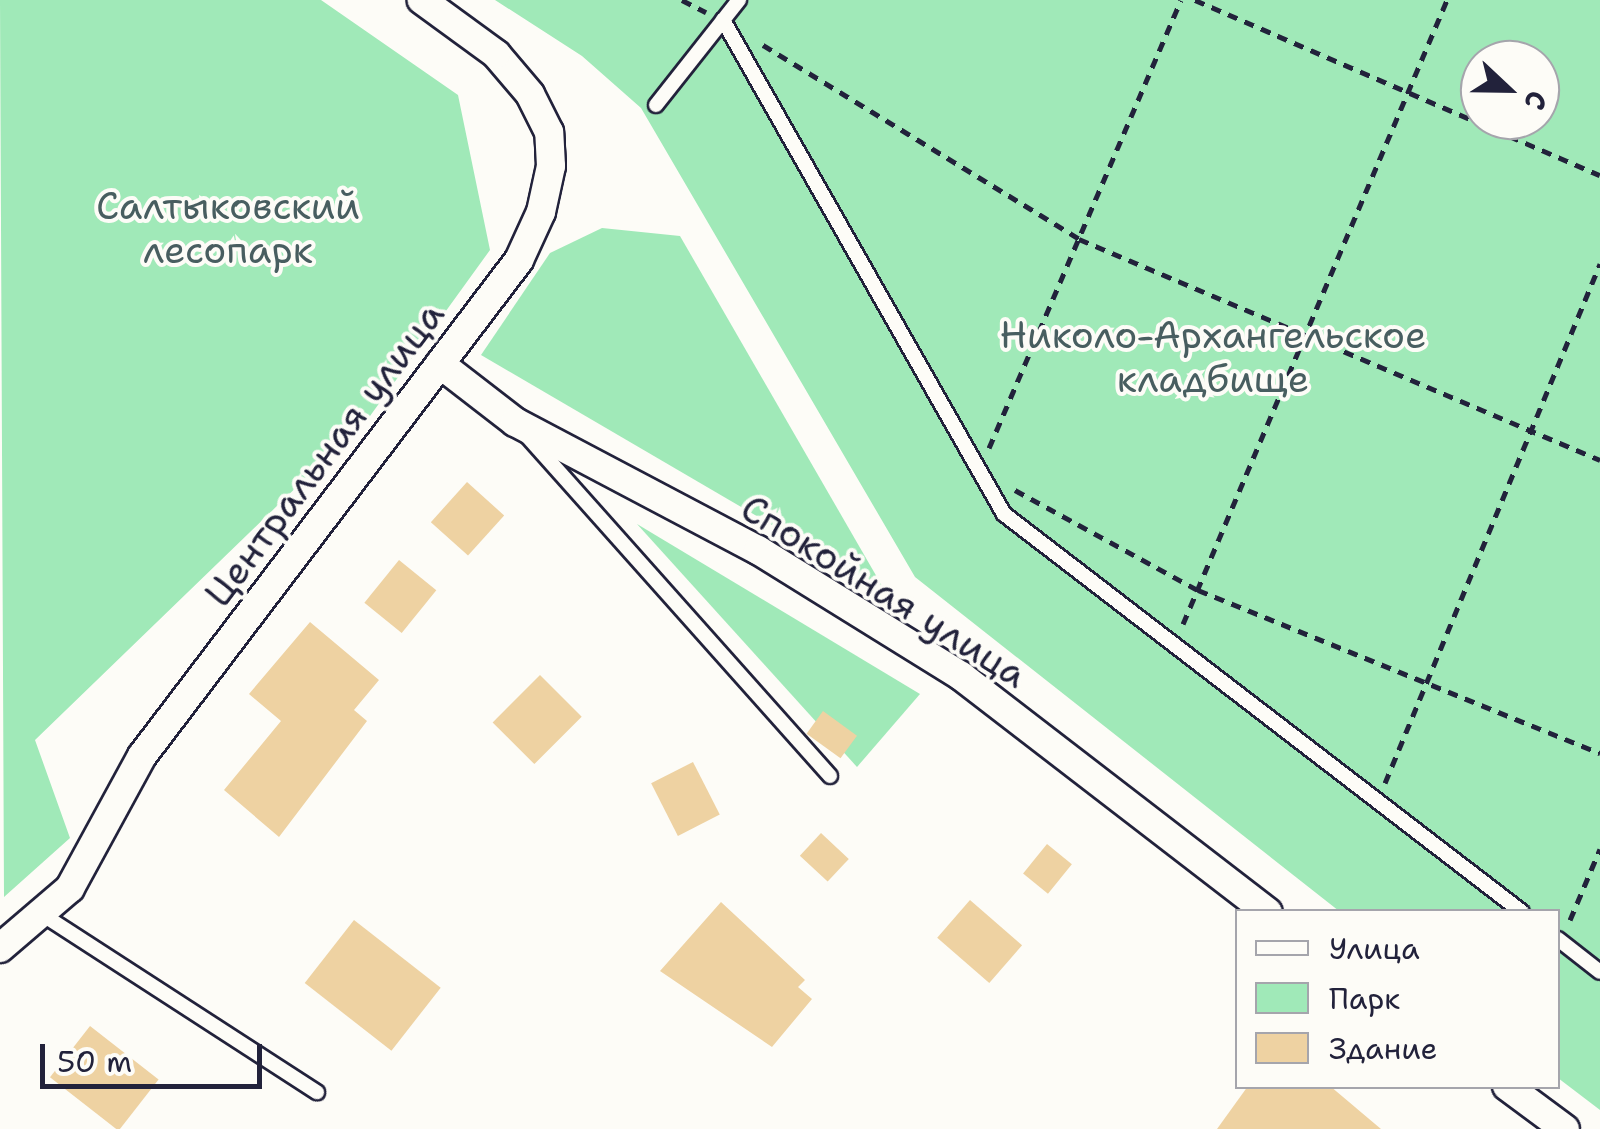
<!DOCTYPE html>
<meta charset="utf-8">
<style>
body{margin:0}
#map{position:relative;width:1600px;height:1129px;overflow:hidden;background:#fdfcf7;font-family:"Shantell Sans",sans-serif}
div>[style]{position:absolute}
.green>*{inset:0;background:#a0e9b8}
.building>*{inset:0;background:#eed2a2;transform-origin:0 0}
.path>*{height:5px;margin-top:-2.5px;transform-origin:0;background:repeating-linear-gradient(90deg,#22223b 0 10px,transparent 0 18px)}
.roads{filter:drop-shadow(2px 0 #22223b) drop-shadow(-2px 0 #22223b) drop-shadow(0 2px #22223b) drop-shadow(0 -2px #22223b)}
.lane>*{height:14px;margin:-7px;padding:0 7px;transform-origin:7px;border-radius:7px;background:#fdfcf7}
.street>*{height:28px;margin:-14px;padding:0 14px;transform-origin:14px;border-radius:14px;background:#fdfcf7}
span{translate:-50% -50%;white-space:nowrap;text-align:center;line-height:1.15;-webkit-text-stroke:8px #fdfcf7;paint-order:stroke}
.park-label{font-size:38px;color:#485e60}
.street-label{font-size:38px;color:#22223b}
.legend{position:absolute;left:1235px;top:909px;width:325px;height:180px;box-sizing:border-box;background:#fdfcf7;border:2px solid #a5a5ac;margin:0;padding:12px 18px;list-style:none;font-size:30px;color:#22223b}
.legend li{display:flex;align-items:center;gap:20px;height:50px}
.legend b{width:50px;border:2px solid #a5a5ac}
.north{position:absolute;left:1460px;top:40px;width:100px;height:100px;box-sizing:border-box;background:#fdfcf7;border:2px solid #a5a5ac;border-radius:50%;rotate:112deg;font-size:28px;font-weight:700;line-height:40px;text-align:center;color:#22223b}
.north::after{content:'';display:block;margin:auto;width:35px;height:45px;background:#22223b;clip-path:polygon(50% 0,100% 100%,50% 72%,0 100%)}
.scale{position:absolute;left:40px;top:1044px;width:222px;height:45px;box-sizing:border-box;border:5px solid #22223b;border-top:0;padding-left:12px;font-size:30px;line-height:35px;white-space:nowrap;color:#22223b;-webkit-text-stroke:8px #fdfcf7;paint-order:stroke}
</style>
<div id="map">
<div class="green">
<i style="clip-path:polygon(0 0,321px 0,458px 95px,490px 250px,370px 416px,35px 740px,70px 838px,4px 897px)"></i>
<i style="clip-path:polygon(evenodd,495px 0,1600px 0,1600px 1110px,1558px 1078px,1558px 912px,1339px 911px,915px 577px,641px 108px,582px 56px,495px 0,1480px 60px,1540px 60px,1540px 120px,1480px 120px,1480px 60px)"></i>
<i style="clip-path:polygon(602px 228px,680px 236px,885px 591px,481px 355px,550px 253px)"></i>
<i style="clip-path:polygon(637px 524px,920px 694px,857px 767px)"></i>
</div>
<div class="building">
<i style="left:467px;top:482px;width:50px;height:54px;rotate:42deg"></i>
<i style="left:399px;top:560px;width:48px;height:55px;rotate:39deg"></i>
<i style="clip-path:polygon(310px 622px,379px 680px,354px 710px,367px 721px,279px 837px,224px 790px,281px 721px,249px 694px)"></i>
<i style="left:540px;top:675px;width:59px;height:67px;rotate:45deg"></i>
<i style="left:823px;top:711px;width:42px;height:28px;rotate:36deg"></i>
<i style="left:693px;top:762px;width:59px;height:47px;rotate:63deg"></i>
<i style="left:821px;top:833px;width:38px;height:31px;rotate:43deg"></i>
<i style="left:1047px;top:844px;width:32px;height:38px;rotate:39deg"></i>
<i style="left:970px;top:900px;width:69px;height:50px;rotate:41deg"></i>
<i style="clip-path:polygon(721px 902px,805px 980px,798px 987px,812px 999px,772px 1047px,660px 971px)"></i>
<i style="left:354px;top:920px;width:110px;height:80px;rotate:38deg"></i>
<i style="left:90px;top:1026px;width:87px;height:65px;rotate:38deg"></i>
<i style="clip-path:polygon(1248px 1086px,1330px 1086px,1381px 1129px,1217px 1129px)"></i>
</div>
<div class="path">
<i style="left:682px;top:0;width:27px;rotate:27deg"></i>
<i style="left:1195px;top:0;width:441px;rotate:23.4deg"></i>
<i style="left:763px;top:45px;width:371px;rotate:31.5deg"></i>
<i style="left:1079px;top:239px;width:566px;rotate:22.99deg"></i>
<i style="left:989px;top:448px;width:487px;rotate:-66.8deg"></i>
<i style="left:1015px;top:490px;width:209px;rotate:28.7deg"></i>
<i style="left:1198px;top:590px;width:434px;rotate:22.1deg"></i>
<i style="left:1183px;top:624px;width:678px;rotate:-67.07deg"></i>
<i style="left:1385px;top:783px;width:562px;rotate:-67.5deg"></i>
<i style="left:1570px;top:920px;width:77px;rotate:-67.1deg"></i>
</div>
<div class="roads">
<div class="lane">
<i style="left:723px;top:20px;width:568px;rotate:60.37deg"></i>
<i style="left:1004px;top:514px;width:653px;rotate:37.54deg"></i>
<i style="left:656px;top:105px;width:134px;rotate:-51.7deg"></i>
<i style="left:528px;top:437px;width:454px;rotate:48.3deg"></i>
<i style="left:40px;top:913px;width:330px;rotate:32.9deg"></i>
<i style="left:1558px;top:939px;width:53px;rotate:38.2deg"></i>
</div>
<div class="street">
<i style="left:440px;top:364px;width:95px;rotate:37.7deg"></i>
<i style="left:515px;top:422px;width:275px;rotate:27.8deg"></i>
<i style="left:758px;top:550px;width:239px;rotate:31.8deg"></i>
<i style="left:961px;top:676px;width:387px;rotate:37.6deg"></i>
<i style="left:0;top:948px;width:92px;rotate:-40.6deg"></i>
<i style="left:70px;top:888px;width:150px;rotate:-61.4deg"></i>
<i style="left:142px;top:756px;width:623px;rotate:-52.76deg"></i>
<i style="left:519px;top:260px;width:53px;rotate:-65.4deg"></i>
<i style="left:541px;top:212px;width:47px;rotate:-77.7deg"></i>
<i style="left:551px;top:166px;width:34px;rotate:-93deg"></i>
<i style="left:549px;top:132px;width:42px;rotate:-116.6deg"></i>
<i style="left:530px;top:94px;width:52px;rotate:-130.4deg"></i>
<i style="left:496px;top:54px;width:92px;rotate:-143.9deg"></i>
<i style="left:1507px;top:1086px;width:72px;rotate:36.6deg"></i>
</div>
</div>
<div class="park-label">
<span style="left:228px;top:228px">Салтыковский<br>лесопарк</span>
<span style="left:1213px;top:357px">Николо-Архангельское<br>кладбище</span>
</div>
<div class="street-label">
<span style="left:324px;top:454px;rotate:-53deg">Центральная улица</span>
<span style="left:884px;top:591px;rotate:32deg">Спокойная улица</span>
</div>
<ul class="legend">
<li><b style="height:12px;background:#fdfcf7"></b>Улица</li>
<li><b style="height:28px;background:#a0e9b8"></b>Парк</li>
<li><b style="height:28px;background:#eed2a2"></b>Здание</li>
</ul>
<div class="north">С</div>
<div class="scale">50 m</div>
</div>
